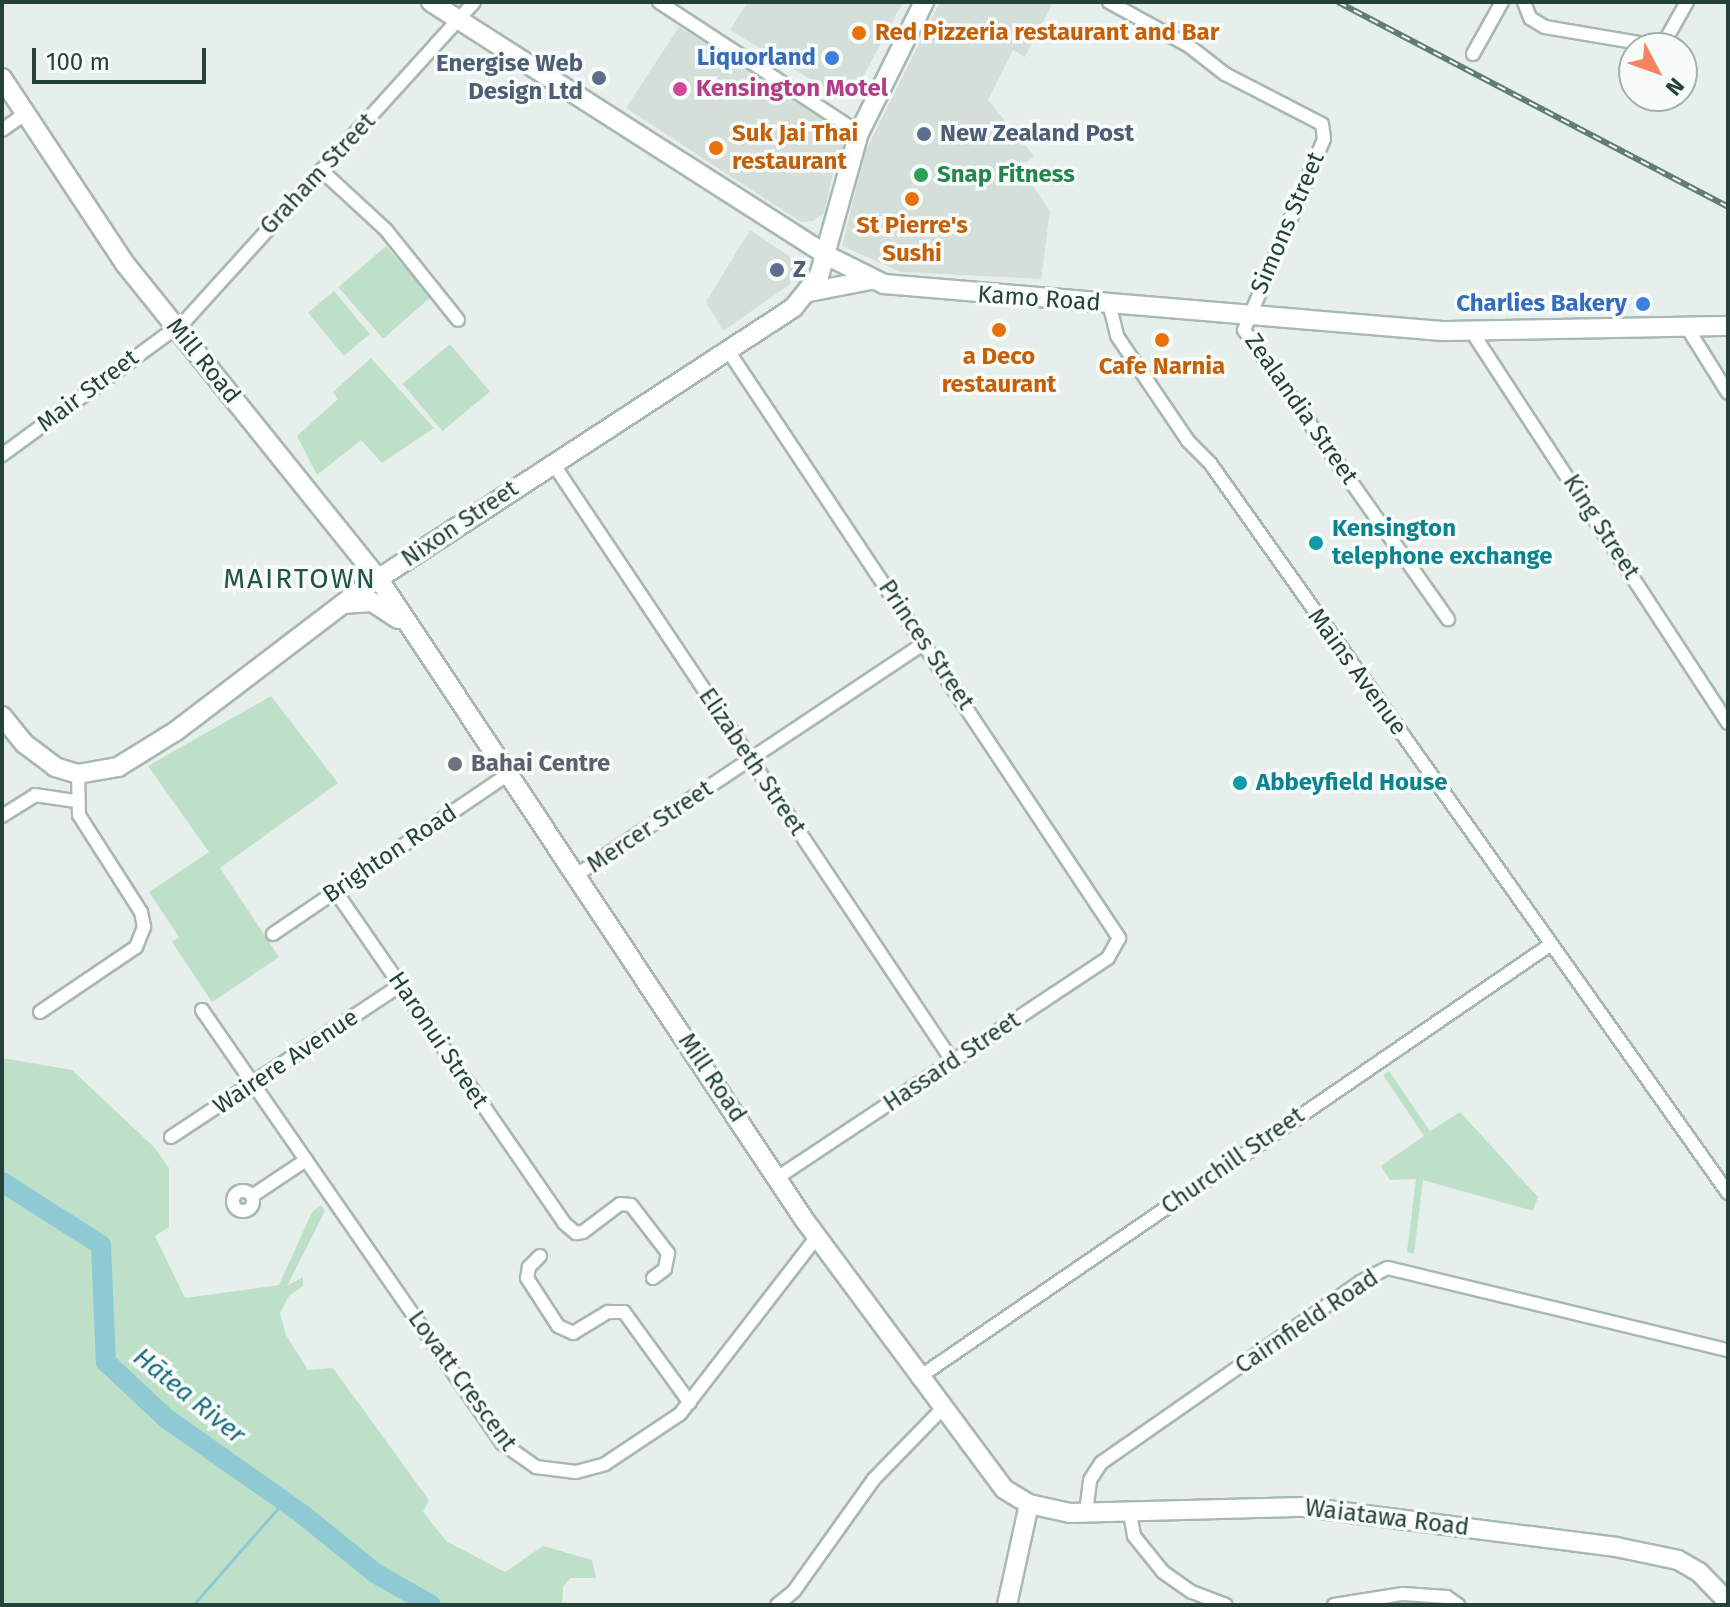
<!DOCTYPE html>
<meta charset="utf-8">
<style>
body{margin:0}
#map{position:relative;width:1730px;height:1607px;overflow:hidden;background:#e6efeb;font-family:"Fira Sans",sans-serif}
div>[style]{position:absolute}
.built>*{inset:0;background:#d4dfda}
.green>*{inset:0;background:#bfe0c8;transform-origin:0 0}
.stream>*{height:3px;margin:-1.5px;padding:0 1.5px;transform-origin:1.5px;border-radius:1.5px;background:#8ec9d4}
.river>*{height:20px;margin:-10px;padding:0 10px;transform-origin:10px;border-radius:10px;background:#8ec9d4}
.roads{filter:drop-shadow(2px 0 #a8b8b2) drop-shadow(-2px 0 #a8b8b2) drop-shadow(0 2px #a8b8b2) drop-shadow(0 -2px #a8b8b2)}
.street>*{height:12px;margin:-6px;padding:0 6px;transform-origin:6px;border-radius:6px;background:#fff}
.street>.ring{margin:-6px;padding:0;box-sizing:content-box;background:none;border:12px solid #fff;border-radius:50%}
.secondary>*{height:18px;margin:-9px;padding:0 9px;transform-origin:9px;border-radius:9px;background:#fff}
.rail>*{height:6px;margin-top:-3px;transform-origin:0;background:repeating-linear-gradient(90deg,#f7fbf9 0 9px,#5f7d75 0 18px);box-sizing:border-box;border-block:2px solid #5f7d75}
.dots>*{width:22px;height:22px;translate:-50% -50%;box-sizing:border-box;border:4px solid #f7fbf9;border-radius:50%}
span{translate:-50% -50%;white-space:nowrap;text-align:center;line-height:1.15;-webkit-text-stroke:7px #f7fbf9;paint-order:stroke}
.food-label{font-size:24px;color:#c56008;font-weight:700}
.left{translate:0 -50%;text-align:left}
.shop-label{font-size:24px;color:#366cbe;font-weight:700}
.right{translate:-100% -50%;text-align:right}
.service-label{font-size:24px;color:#4e5e75;font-weight:700}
.hotel-label{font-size:24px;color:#b23c85;font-weight:700}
.street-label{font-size:24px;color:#24423a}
.leisure-label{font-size:24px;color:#27864d;font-weight:700}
.culture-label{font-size:24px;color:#0d838f;font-weight:700}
.worship-label{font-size:24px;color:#5b616d;font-weight:700}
.water-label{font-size:26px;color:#1c6f80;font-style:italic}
.quarter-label{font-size:28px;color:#1f5548;letter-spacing:2px}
.frame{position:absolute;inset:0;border:4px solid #24423a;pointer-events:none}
.north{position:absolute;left:1618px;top:32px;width:80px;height:80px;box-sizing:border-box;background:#f7fbf9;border:2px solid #a3b1ad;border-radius:50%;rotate:131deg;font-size:22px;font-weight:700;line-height:32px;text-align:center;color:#24423a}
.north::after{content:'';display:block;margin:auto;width:28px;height:36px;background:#f4845f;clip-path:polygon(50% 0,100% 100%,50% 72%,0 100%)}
.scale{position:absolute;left:32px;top:48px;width:174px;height:36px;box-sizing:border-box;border:4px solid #24423a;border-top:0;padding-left:10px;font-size:24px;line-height:28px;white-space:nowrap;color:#24423a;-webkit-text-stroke:6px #f7fbf9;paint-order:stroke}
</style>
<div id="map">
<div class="built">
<i style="clip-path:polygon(748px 2px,903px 2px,857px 88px,841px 98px,730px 30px)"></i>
<i style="clip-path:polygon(940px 2px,1053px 2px,1025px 57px,1013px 50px,988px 100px,1034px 156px,1020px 167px,1050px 211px,1041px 279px,901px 272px,842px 246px,865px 152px)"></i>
<i style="clip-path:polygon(679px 27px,852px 131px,835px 165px,824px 213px,813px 221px,801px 222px,626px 108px)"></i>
<i style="clip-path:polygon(750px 230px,798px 262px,789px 285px,723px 331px,706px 302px)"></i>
</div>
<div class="green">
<i style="left:386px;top:246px;width:68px;height:63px;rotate:49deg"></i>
<i style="left:334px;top:291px;width:56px;height:34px;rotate:50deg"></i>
<i style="left:450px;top:344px;width:62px;height:62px;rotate:50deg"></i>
<i style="clip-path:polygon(371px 358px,434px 428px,382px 463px,361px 440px,317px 475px,297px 436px,338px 399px,333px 392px)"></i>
<i style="clip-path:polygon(271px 696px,338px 783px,220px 868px,279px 957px,212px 1002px,172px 942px,179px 937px,149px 892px,209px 852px,148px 766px)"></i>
<i style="clip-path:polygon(2px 1058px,72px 1070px,155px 1148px,169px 1168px,169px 1227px,155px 1236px,185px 1298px,279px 1285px,312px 1212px,321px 1205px,325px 1211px,287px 1286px,303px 1277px,303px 1286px,289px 1296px,280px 1313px,286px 1335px,308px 1370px,333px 1368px,429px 1500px,423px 1512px,446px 1541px,505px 1572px,543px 1546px,592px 1560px,596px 1578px,570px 1578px,563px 1587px,562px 1605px,2px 1605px)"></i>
<i style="clip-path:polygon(1389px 1071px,1430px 1131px,1460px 1112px,1538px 1197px,1533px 1211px,1423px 1180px,1414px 1254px,1407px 1252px,1416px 1179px,1390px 1180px,1381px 1166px,1424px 1136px,1383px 1075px)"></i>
</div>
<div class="stream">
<i style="left:193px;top:1605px;width:138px;rotate:-48.8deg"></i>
</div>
<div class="river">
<i style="left:2px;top:1182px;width:117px;rotate:32.5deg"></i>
<i style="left:101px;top:1245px;width:117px;rotate:87.6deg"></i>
<i style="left:106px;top:1362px;width:83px;rotate:43.1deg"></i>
<i style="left:167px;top:1419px;width:165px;rotate:35.1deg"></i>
<i style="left:302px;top:1514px;width:94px;rotate:38.9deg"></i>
<i style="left:375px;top:1573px;width:64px;rotate:29.7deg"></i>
</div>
<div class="roads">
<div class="street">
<i style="left:659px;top:2px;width:239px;rotate:33.2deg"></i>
<i style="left:1109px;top:2px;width:91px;rotate:28.8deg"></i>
<i style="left:1189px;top:46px;width:46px;rotate:37.9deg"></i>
<i style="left:1225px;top:74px;width:109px;rotate:27.3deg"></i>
<i style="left:1322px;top:124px;width:15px;rotate:82deg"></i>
<i style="left:1324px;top:139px;width:207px;rotate:112.7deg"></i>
<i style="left:1244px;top:330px;width:354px;rotate:54.8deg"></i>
<i style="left:1524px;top:2px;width:17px;rotate:69deg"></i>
<i style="left:1530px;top:18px;width:17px;rotate:31deg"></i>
<i style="left:1545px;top:27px;width:101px;rotate:9.6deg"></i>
<i style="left:1645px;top:44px;width:20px;rotate:-9deg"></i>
<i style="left:1665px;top:41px;width:45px;rotate:-60.6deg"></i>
<i style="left:1473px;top:54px;width:60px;rotate:-60.9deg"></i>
<i style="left:2px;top:130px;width:29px;rotate:-35deg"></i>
<i style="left:321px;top:170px;width:88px;rotate:42.7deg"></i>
<i style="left:386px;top:230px;width:115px;rotate:51.3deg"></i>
<i style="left:1109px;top:303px;width:34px;rotate:76deg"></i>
<i style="left:1117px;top:336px;width:127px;rotate:55.9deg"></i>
<i style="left:1188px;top:441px;width:31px;rotate:45deg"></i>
<i style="left:1210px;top:463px;width:895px;rotate:54.64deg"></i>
<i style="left:1688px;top:329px;width:75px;rotate:58deg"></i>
<i style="left:1472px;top:332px;width:467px;rotate:56.8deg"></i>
<i style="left:727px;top:349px;width:708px;rotate:56.35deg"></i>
<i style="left:1119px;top:938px;width:23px;rotate:119deg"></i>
<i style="left:1108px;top:958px;width:395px;rotate:146.4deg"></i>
<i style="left:2px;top:455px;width:227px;rotate:-36.2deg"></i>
<i style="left:185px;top:321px;width:430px;rotate:-47.8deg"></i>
<i style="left:552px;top:462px;width:722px;rotate:56.24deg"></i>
<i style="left:2px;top:816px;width:39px;rotate:-32deg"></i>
<i style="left:35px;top:795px;width:40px;rotate:8.5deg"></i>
<i style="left:575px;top:876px;width:420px;rotate:-33.7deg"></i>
<i style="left:336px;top:892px;width:402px;rotate:55.4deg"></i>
<i style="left:564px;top:1223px;width:16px;rotate:40deg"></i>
<i style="left:576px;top:1233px;width:7px;rotate:-8deg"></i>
<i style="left:583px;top:1232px;width:46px;rotate:-37.1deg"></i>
<i style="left:620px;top:1204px;width:11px;rotate:5deg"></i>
<i style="left:631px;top:1205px;width:61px;rotate:52.4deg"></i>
<i style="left:668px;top:1253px;width:16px;rotate:101deg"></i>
<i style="left:665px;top:1269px;width:15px;rotate:143deg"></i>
<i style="left:273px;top:934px;width:283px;rotate:-34.2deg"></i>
<i style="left:202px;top:1010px;width:527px;rotate:55.28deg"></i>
<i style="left:502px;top:1443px;width:42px;rotate:35.2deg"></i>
<i style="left:536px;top:1467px;width:40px;rotate:7.1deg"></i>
<i style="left:576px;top:1472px;width:30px;rotate:-15deg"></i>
<i style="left:605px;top:1464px;width:90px;rotate:-33.7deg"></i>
<i style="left:680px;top:1414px;width:224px;rotate:-52.3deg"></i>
<i style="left:40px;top:1012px;width:116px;rotate:-34.1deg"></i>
<i style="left:136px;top:947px;width:22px;rotate:-68deg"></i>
<i style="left:144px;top:927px;width:15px;rotate:-101deg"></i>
<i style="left:141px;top:912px;width:115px;rotate:-122.6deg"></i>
<i style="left:79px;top:815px;width:41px;rotate:-91.4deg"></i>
<i style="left:171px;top:1137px;width:276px;rotate:-33.5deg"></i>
<i class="ring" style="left:233px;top:1191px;width:8px;height:8px"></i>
<i style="left:252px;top:1196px;width:65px;rotate:-33.7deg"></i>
<i style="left:540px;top:1256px;width:16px;rotate:135deg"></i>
<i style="left:529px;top:1267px;width:11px;rotate:100deg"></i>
<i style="left:527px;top:1278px;width:57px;rotate:57.1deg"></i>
<i style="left:558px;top:1326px;width:17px;rotate:25deg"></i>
<i style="left:573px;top:1333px;width:41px;rotate:-31deg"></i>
<i style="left:608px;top:1312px;width:16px"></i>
<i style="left:624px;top:1312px;width:112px;rotate:54deg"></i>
<i style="left:918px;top:1378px;width:766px;rotate:-34.42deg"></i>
<i style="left:1086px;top:1513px;width:33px;rotate:-83deg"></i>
<i style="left:1090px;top:1480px;width:20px;rotate:-57deg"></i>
<i style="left:1101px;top:1463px;width:316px;rotate:-34.9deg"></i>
<i style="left:1360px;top:1282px;width:31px;rotate:-27deg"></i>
<i style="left:1388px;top:1268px;width:350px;rotate:13.6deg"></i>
<i style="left:1130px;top:1513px;width:23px;rotate:80deg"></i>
<i style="left:1134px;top:1536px;width:46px;rotate:51.1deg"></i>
<i style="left:1163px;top:1572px;width:35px;rotate:35deg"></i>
<i style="left:1192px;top:1592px;width:36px;rotate:21deg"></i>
<i style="left:777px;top:1605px;width:22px;rotate:-39deg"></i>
<i style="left:794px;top:1591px;width:138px;rotate:-54.5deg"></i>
<i style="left:874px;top:1479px;width:96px;rotate:-45.8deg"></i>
<i style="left:1334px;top:1605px;width:70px;rotate:-9.1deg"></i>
<i style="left:1403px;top:1594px;width:44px;rotate:3.9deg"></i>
<i style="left:1447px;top:1597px;width:14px;rotate:36deg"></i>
</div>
<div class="secondary">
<i style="left:431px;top:2px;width:469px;rotate:32.6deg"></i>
<i style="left:826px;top:255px;width:65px;rotate:26.6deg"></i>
<i style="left:884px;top:284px;width:560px;rotate:4.81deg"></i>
<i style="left:1442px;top:331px;width:286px;rotate:-1deg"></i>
<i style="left:2px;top:78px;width:224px;rotate:56.5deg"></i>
<i style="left:126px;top:265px;width:402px;rotate:51.2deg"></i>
<i style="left:378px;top:578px;width:768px;rotate:56.41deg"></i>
<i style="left:803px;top:1218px;width:337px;rotate:53.4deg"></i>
<i style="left:1004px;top:1489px;width:29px;rotate:31deg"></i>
<i style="left:1029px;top:1504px;width:42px;rotate:12.4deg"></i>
<i style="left:1070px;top:1513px;width:234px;rotate:-1.5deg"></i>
<i style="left:1304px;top:1507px;width:315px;rotate:7.3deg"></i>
<i style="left:1616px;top:1547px;width:63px;rotate:11.8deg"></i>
<i style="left:1678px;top:1560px;width:24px;rotate:30deg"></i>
<i style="left:1699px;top:1572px;width:42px;rotate:46deg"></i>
<i style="left:809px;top:292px;width:63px;rotate:-11deg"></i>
<i style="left:343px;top:604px;width:29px;rotate:-4deg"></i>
<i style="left:372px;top:602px;width:31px;rotate:33deg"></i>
<i style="left:2px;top:716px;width:36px;rotate:51deg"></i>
<i style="left:25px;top:744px;width:38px;rotate:37deg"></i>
<i style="left:55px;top:767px;width:24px;rotate:17deg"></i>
<i style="left:78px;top:774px;width:41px;rotate:-9.9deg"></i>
<i style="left:118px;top:767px;width:68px;rotate:-31.8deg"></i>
<i style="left:176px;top:731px;width:236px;rotate:-37.3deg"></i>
<i style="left:364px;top:588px;width:512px;rotate:-33.13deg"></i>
<i style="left:793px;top:308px;width:41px;rotate:-50.9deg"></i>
<i style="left:819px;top:276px;width:148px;rotate:-74.4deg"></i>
<i style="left:859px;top:133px;width:146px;rotate:-63.6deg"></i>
<i style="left:1007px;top:1605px;width:103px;rotate:-77.7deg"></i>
</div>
</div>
<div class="rail">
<i style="left:1338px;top:2px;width:441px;rotate:27.7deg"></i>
</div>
<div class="dots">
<i style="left:859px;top:33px;background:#e8710a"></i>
<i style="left:832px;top:58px;background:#3f7fe0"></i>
<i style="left:599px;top:78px;background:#5c6f8a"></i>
<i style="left:680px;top:89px;background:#d1479c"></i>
<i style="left:924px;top:134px;background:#5c6f8a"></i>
<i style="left:716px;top:148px;background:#e8710a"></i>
<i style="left:921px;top:175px;background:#2e9e5b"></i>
<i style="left:912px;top:199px;background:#e8710a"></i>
<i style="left:777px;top:270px;background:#5c6f8a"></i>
<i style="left:1643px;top:304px;background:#3f7fe0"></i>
<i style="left:999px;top:330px;background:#e8710a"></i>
<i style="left:1162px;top:340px;background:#e8710a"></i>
<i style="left:1316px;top:543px;background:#0f9aa8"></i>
<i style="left:455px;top:764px;background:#6b7280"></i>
<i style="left:1240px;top:783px;background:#0f9aa8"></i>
</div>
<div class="food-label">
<span class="left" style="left:875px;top:33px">Red Pizzeria restaurant and Bar</span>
<span class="left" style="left:732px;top:148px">Suk Jai Thai<br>restaurant</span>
<span style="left:912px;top:240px">St Pierre's<br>Sushi</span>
<span style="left:999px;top:371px">a Deco<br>restaurant</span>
<span style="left:1162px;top:367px">Cafe Narnia</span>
</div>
<div class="shop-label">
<span class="right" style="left:816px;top:58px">Liquorland</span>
<span class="right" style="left:1627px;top:304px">Charlies Bakery</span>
</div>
<div class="service-label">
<span class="right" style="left:583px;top:78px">Energise Web<br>Design Ltd</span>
<span class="left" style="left:940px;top:134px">New Zealand Post</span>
<span class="left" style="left:793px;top:270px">Z</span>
</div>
<div class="hotel-label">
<span class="left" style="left:696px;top:89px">Kensington Motel</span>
</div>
<div class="street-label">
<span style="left:318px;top:174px;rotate:-47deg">Graham Street</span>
<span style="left:1288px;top:223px;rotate:-67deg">Simons Street</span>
<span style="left:1039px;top:299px;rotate:4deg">Kamo Road</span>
<span style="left:203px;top:361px;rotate:51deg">Mill Road</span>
<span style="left:88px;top:391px;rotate:-37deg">Mair Street</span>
<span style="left:1301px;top:409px;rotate:55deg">Zealandia Street</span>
<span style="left:460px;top:524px;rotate:-34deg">Nixon Street</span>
<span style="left:1601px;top:527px;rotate:57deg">King Street</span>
<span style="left:926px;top:645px;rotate:56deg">Princes Street</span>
<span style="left:1357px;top:672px;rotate:54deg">Mains Avenue</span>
<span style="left:752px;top:762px;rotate:56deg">Elizabeth Street</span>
<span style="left:650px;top:827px;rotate:-34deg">Mercer Street</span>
<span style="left:390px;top:854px;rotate:-34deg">Brighton Road</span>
<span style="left:438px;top:1040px;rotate:56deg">Haronui Street</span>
<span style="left:286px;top:1062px;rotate:-34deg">Wairere Avenue</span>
<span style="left:952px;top:1062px;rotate:-34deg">Hassard Street</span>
<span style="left:712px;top:1078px;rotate:56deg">Mill Road</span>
<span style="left:1233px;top:1161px;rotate:-35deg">Churchill Street</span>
<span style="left:1307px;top:1322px;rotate:-34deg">Cairnfield Road</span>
<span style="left:462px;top:1381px;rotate:54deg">Lovatt Crescent</span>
<span style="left:1387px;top:1518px;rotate:7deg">Waiatawa Road</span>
</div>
<div class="leisure-label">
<span class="left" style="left:937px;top:175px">Snap Fitness</span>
</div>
<div class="culture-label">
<span class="left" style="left:1332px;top:543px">Kensington<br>telephone exchange</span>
<span class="left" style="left:1256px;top:783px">Abbeyfield House</span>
</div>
<div class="worship-label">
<span class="left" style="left:471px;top:764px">Bahai Centre</span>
</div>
<div class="water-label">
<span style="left:189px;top:1396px;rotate:39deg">Hātea River</span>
</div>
<div class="quarter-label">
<span style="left:300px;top:579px">MAIRTOWN</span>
</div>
<div class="frame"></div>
<div class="north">N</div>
<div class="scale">100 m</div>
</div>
